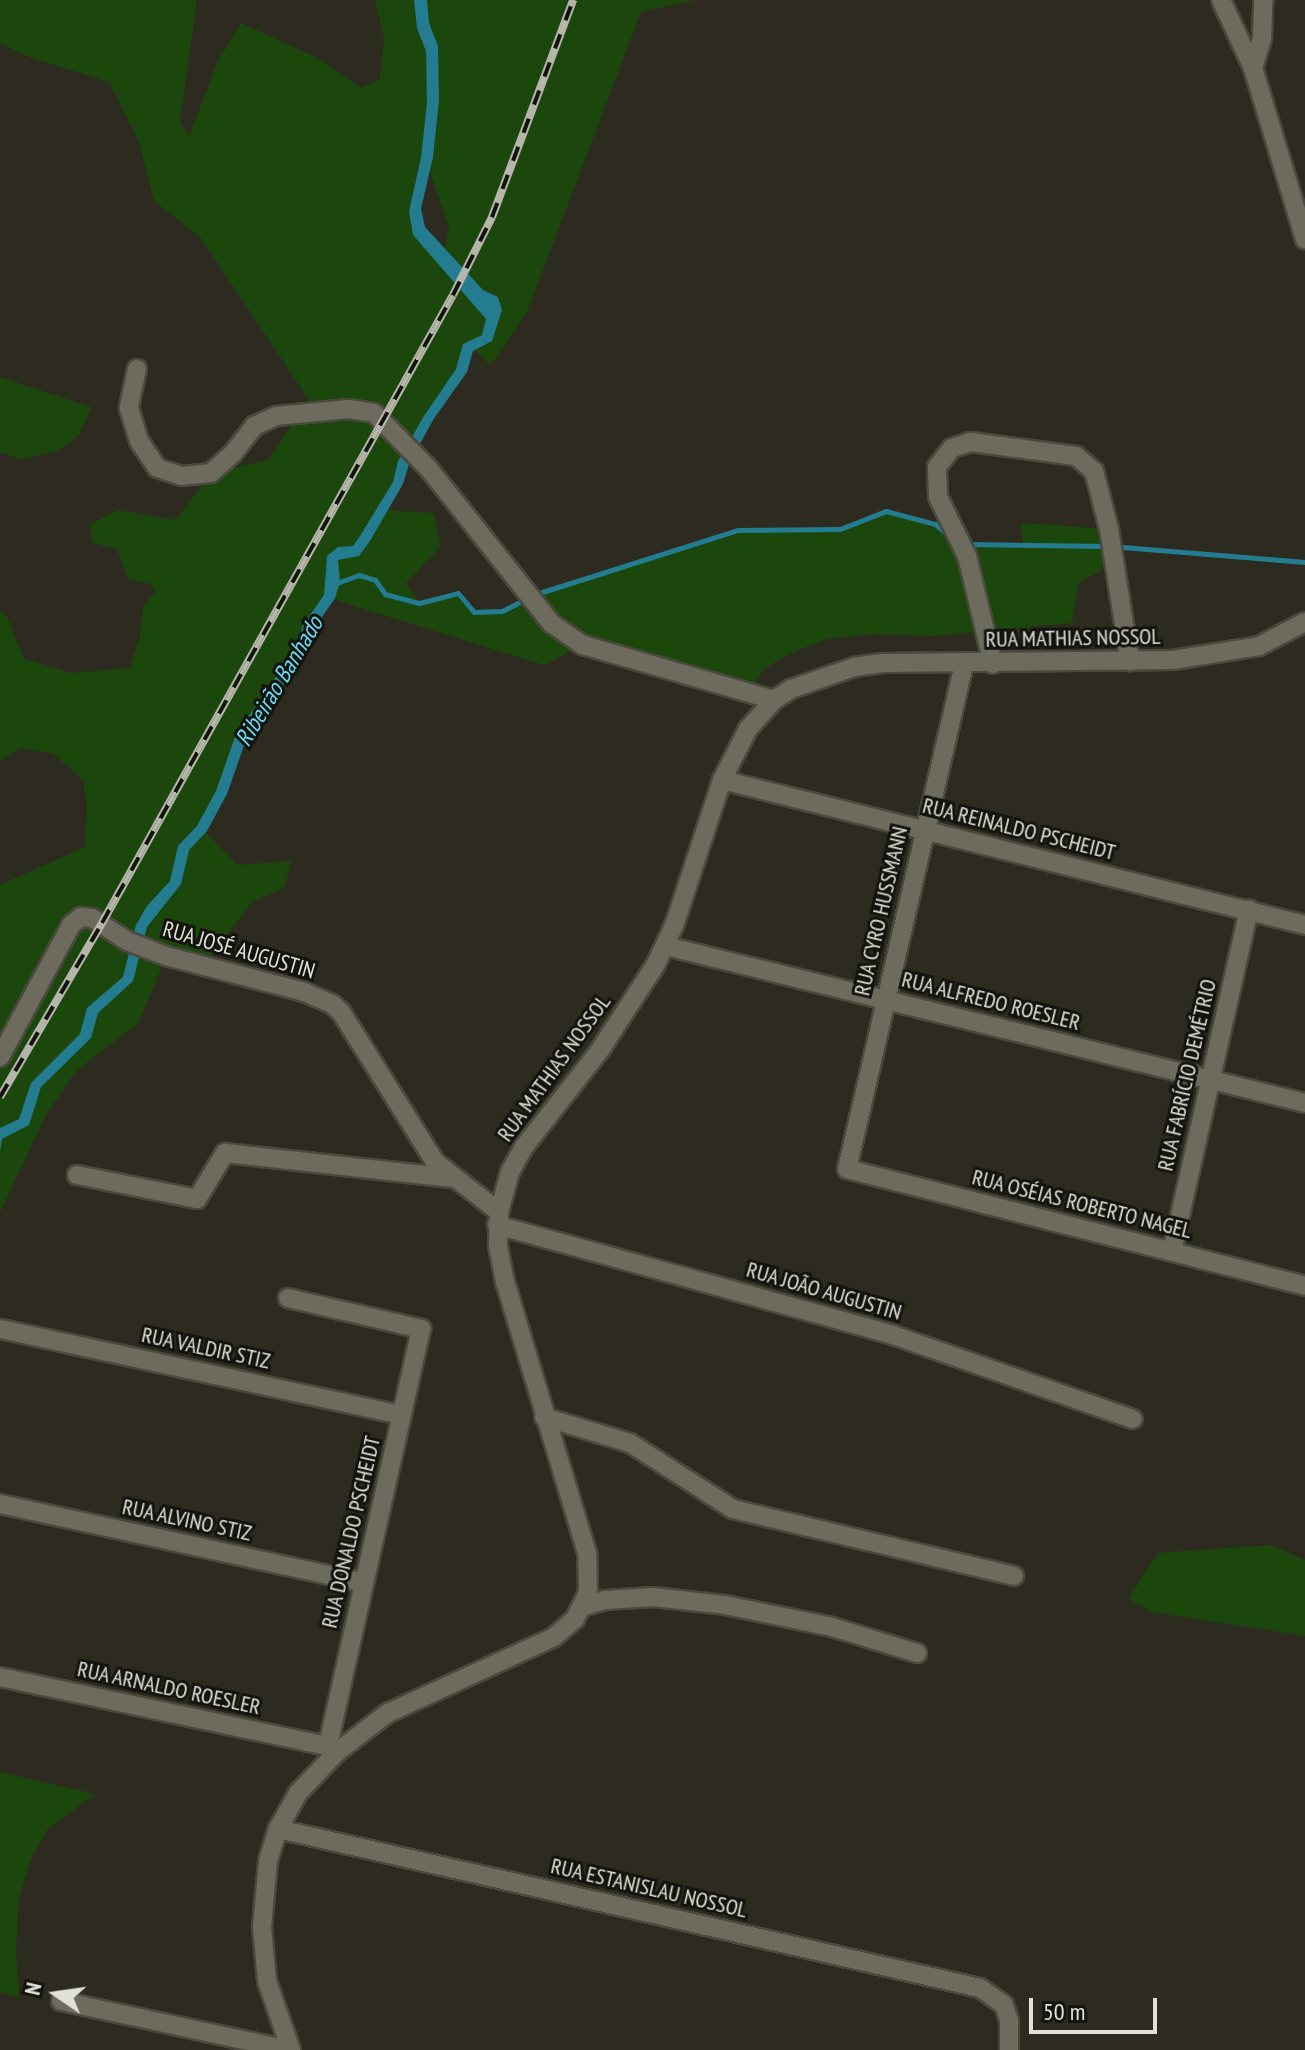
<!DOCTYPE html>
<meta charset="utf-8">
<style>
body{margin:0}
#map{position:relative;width:1305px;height:2050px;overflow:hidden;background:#2d2b1f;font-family:"PT Sans Narrow",sans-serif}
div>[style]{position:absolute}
.green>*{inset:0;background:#1b470d}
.water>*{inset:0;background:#247c91}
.stream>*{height:5px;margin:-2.5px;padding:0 2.5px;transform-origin:2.5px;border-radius:2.5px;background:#247c91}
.roads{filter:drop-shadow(2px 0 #4b493e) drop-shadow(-2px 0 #4b493e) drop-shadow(0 2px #4b493e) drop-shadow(0 -2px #4b493e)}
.minor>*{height:18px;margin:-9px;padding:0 9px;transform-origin:9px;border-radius:9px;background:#6d6b5d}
.rail>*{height:8px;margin-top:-4px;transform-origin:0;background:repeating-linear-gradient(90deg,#14140e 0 15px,#b6b5ac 0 30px);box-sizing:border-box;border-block:2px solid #b6b5ac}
span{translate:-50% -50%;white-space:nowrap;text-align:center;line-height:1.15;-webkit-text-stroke:6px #14140e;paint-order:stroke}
.street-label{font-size:22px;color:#e2e1d9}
.water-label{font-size:24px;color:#69daf7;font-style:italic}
.north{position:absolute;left:16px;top:1954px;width:80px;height:80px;-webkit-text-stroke:6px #14140e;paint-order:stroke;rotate:283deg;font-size:22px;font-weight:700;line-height:32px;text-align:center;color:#e2e1d9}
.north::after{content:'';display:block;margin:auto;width:28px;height:36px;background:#e2e1d9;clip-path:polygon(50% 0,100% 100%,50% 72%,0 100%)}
.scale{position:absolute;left:1029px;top:1998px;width:128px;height:36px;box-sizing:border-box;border:4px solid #e2e1d9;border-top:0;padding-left:10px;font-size:24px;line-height:28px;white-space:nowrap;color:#e2e1d9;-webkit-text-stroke:6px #14140e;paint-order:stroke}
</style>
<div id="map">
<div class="green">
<i style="clip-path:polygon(0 0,197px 0,180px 121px,189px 137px,217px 63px,241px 23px,320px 59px,361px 88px,380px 79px,384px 39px,375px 0,695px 0,641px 12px,527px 312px,491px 365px,473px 350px,492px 341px,498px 297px,483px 290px,444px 251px,449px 227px,426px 161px,418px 233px,494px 313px,486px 339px,468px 348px,384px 510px,434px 513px,440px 547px,406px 583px,419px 602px,458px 593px,474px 612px,502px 611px,536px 593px,738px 530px,840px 529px,886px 511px,935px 524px,960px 544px,1023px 545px,1021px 523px,1109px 529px,1115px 562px,1079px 583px,1072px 623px,931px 636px,874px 634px,827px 639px,791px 653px,764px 669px,748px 692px,583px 645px,544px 665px,329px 598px,299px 652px,241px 736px,202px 828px,237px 865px,291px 861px,285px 887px,251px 903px,203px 966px,166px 957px,139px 1022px,76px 1071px,46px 1115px,0 1212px,0 885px,85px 847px,87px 803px,83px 780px,54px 754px,22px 748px,0 760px,0 611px,7px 617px,24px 659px,72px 673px,130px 668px,140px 635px,143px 607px,155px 593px,152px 584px,128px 579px,117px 549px,93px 543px,90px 524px,118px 510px,176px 520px,211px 473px,268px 460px,309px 400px,200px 237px,154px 201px,139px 142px,109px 82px,29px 57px,0 43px)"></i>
<i style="clip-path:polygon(0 377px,91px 407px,79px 435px,58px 451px,22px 459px,0 453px)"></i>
<i style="clip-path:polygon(1272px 1545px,1305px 1560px,1305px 1636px,1151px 1612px,1129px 1598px,1158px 1553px)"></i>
<i style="clip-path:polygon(0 1772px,95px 1794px,47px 1830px,31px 1859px,19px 1898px,16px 1950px,19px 1997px,0 1993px)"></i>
</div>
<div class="water">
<i style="clip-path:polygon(414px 0,427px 0,429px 23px,438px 46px,439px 100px,433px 157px,421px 209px,425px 227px,483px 290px,498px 297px,502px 310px,492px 341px,473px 351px,467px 372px,433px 420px,409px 464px,403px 484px,370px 541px,359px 556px,338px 560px,340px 582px,335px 598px,314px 629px,305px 654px,247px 737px,227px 794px,207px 831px,189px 850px,181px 884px,147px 927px,133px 981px,98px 1013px,91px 1038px,41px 1087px,29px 1125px,2px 1139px,0 1151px,0 1128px,19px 1119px,31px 1083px,80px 1034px,87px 1008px,123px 977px,136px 925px,147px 906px,170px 881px,178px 846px,197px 826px,216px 791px,236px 734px,295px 650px,303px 625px,324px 595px,327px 556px,338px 547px,353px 546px,360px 536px,393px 482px,398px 461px,424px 416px,456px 369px,463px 344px,482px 335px,486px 319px,413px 235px,409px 211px,421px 158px,427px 102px,426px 51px,417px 28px)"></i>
</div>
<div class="stream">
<i style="left:967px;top:544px;width:139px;rotate:0.8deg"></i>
<i style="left:1122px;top:547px;width:184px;rotate:4.7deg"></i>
<i style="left:334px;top:584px;width:27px;rotate:-20deg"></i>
<i style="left:359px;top:575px;width:17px;rotate:17deg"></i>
<i style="left:375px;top:580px;width:17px;rotate:54deg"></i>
<i style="left:385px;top:594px;width:35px;rotate:15deg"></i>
<i style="left:419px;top:603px;width:40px;rotate:-14.4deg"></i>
<i style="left:458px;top:593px;width:25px;rotate:50deg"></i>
<i style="left:474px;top:612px;width:28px;rotate:-2deg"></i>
<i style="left:502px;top:611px;width:38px;rotate:-27deg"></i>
<i style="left:536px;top:594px;width:212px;rotate:-17.6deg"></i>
<i style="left:738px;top:530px;width:102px;rotate:-0.6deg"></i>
<i style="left:840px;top:529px;width:49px;rotate:-21.4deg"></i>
<i style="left:886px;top:511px;width:51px;rotate:14.9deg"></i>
<i style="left:935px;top:524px;width:17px;rotate:40deg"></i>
</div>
<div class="roads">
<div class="minor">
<i style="left:1221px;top:0;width:75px;rotate:64.8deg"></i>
<i style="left:1253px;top:68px;width:179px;rotate:73.1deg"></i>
<i style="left:1253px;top:68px;width:31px;rotate:-73deg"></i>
<i style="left:1262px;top:38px;width:38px;rotate:-88deg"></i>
<i style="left:137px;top:369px;width:40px;rotate:102deg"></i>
<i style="left:129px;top:408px;width:34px;rotate:73deg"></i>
<i style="left:139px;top:441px;width:32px;rotate:56deg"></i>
<i style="left:157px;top:468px;width:26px;rotate:18deg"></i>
<i style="left:182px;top:476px;width:29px;rotate:-6deg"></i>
<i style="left:211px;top:473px;width:31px;rotate:-42deg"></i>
<i style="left:234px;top:452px;width:33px;rotate:-52deg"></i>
<i style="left:254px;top:426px;width:24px;rotate:-24deg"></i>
<i style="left:276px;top:416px;width:73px;rotate:-5.5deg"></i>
<i style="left:349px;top:409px;width:25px;rotate:9deg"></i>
<i style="left:374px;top:413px;width:78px;rotate:45.5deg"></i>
<i style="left:429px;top:469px;width:196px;rotate:51.6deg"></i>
<i style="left:551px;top:623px;width:39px;rotate:35deg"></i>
<i style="left:583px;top:645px;width:199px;rotate:16.1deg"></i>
<i style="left:964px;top:664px;width:518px;rotate:103.04deg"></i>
<i style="left:847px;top:1169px;width:473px;rotate:14.3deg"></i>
<i style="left:993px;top:664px;width:111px;rotate:-103.5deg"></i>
<i style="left:967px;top:556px;width:66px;rotate:-116.2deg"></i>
<i style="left:938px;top:497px;width:30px;rotate:-92deg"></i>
<i style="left:937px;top:467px;width:24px;rotate:-52deg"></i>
<i style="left:952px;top:448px;width:20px;rotate:-18deg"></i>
<i style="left:971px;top:442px;width:106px;rotate:7.6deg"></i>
<i style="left:1076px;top:456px;width:23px;rotate:40deg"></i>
<i style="left:1094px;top:471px;width:60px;rotate:75.5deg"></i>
<i style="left:1109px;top:529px;width:134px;rotate:81deg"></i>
<i style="left:722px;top:780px;width:601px;rotate:13.97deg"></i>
<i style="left:666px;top:946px;width:658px;rotate:13.8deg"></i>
<i style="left:0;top:1057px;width:150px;rotate:-61.7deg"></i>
<i style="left:71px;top:925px;width:13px;rotate:-39deg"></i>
<i style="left:81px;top:917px;width:11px;rotate:5deg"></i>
<i style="left:92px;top:918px;width:42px;rotate:33.3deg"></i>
<i style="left:127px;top:941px;width:42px;rotate:21deg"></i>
<i style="left:166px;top:956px;width:143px;rotate:14.6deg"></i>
<i style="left:304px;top:992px;width:30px;rotate:23deg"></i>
<i style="left:332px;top:1004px;width:12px;rotate:42deg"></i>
<i style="left:341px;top:1012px;width:177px;rotate:57.9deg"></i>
<i style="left:435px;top:1162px;width:81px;rotate:38deg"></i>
<i style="left:77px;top:1175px;width:122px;rotate:11.3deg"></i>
<i style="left:197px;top:1199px;width:54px;rotate:-58.7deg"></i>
<i style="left:225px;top:1153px;width:226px;rotate:6.3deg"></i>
<i style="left:497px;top:1225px;width:411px;rotate:15.5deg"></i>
<i style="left:893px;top:1335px;width:254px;rotate:19.3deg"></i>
<i style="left:1172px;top:1251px;width:350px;rotate:-77.3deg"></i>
<i style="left:288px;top:1298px;width:137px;rotate:13.1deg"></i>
<i style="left:421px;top:1329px;width:427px;rotate:102.6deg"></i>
<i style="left:0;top:1329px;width:411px;rotate:12.1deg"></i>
<i style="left:544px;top:1417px;width:90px;rotate:16.8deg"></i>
<i style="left:630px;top:1443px;width:122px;rotate:32.7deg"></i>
<i style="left:733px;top:1509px;width:289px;rotate:13.4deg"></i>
<i style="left:0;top:1504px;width:372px;rotate:12.2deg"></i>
<i style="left:582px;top:1607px;width:24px;rotate:-17deg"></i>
<i style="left:605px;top:1600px;width:48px;rotate:-3.6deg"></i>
<i style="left:653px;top:1597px;width:72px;rotate:6.3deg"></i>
<i style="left:725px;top:1605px;width:109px;rotate:11.6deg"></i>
<i style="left:832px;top:1627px;width:89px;rotate:17deg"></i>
<i style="left:0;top:1677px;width:335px;rotate:11.9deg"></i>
<i style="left:328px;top:1746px;width:11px;rotate:41deg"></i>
<i style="left:278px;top:1829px;width:720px;rotate:12.76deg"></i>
<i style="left:980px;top:1988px;width:29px;rotate:35deg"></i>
<i style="left:1004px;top:2005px;width:16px;rotate:72deg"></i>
<i style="left:1009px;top:2020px;width:30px;rotate:90deg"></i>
<i style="left:61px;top:2001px;width:234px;rotate:12.1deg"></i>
<i style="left:291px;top:2050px;width:73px;rotate:-109.2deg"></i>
<i style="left:267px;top:1981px;width:54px;rotate:-95.3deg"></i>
<i style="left:262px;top:1927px;width:66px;rotate:-84.8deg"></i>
<i style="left:268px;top:1861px;width:34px;rotate:-73deg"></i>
<i style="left:278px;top:1829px;width:41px;rotate:-60.9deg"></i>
<i style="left:298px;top:1793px;width:55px;rotate:-46.5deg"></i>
<i style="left:336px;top:1753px;width:66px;rotate:-37.6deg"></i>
<i style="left:388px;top:1713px;width:183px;rotate:-24.6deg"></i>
<i style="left:554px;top:1637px;width:28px;rotate:-41deg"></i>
<i style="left:575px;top:1619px;width:30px;rotate:-64deg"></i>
<i style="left:588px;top:1592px;width:39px;rotate:-91deg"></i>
<i style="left:587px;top:1553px;width:283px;rotate:-106.8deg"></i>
<i style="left:505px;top:1282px;width:38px;rotate:-101deg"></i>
<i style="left:498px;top:1245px;width:33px;rotate:-88deg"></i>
<i style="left:499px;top:1212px;width:41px;rotate:-74.6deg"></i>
<i style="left:510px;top:1172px;width:29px;rotate:-61deg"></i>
<i style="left:524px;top:1147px;width:123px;rotate:-51.9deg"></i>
<i style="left:600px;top:1050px;width:103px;rotate:-56.9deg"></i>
<i style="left:656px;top:964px;width:45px;rotate:-65.1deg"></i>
<i style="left:675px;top:923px;width:151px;rotate:-71.8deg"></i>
<i style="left:722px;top:780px;width:57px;rotate:-63deg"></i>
<i style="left:748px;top:729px;width:39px;rotate:-48deg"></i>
<i style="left:774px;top:700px;width:20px;rotate:-33deg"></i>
<i style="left:791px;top:689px;width:67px;rotate:-19.2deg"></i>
<i style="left:854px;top:667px;width:29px;rotate:-8deg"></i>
<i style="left:883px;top:663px;width:290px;rotate:-0.6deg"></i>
<i style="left:1173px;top:660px;width:87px;rotate:-9.2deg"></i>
<i style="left:1259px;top:646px;width:52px;rotate:-27.6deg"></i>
</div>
</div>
<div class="rail">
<i style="left:0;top:1097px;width:202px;rotate:-59.6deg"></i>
<i style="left:102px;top:923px;width:719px;rotate:-60.8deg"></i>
<i style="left:453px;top:295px;width:87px;rotate:-63.4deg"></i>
<i style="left:492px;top:217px;width:232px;rotate:-69.5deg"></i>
</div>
<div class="street-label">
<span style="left:1073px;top:638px;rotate:-1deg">RUA MATHIAS NOSSOL</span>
<span style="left:1019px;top:829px;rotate:14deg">RUA REINALDO PSCHEIDT</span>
<span style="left:881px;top:911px;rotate:-77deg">RUA CYRO HUSSMANN</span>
<span style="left:239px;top:950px;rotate:16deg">RUA JOSÉ AUGUSTIN</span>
<span style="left:991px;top:1001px;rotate:14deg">RUA ALFREDO ROESLER</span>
<span style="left:554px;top:1068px;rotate:-54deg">RUA MATHIAS NOSSOL</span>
<span style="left:1187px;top:1075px;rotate:-77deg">RUA FABRÍCIO DEMÉTRIO</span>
<span style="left:1082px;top:1204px;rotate:14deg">RUA OSÉIAS ROBERTO NAGEL</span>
<span style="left:824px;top:1291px;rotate:16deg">RUA JOÃO AUGUSTIN</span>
<span style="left:206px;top:1348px;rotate:12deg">RUA VALDIR STIZ</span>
<span style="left:187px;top:1520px;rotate:12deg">RUA ALVINO STIZ</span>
<span style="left:351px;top:1532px;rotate:-77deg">RUA DONALDO PSCHEIDT</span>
<span style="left:169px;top:1688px;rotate:12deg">RUA ARNALDO ROESLER</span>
<span style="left:649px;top:1888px;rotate:13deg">RUA ESTANISLAU NOSSOL</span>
</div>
<div class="water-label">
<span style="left:279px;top:681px;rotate:-59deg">Ribeirão Banhado</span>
</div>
<div class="north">N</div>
<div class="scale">50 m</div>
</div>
